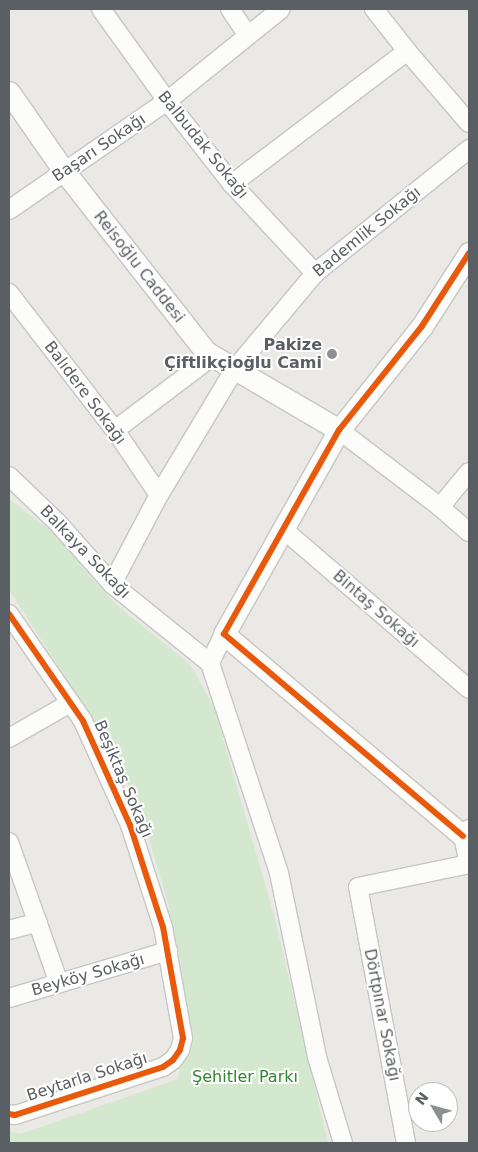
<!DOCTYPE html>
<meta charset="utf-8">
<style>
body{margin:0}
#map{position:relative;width:478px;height:1152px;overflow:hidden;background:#ebe9e5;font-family:"DejaVu Sans",sans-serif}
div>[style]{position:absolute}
.green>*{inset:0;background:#d3e8ce}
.roads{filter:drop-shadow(1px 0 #c6c6c5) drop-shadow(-1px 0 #c6c6c5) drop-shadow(0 1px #c6c6c5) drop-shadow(0 -1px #c6c6c5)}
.minor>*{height:18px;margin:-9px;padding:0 9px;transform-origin:9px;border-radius:9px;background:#fcfcfb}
.tertiary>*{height:21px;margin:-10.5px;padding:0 10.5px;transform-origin:10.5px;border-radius:10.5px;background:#fcfcfb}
.cycleway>*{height:6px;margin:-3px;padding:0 3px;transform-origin:3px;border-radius:3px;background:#e8590c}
.dots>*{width:14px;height:14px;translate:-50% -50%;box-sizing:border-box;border:2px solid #fff;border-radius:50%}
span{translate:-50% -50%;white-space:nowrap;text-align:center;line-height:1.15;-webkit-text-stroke:4px #fff;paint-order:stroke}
.street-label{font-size:16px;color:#5a5f63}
.poi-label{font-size:16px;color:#5a5f63;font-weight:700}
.right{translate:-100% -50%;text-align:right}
.park-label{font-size:16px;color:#31852f}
.frame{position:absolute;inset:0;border:10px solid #5a5f63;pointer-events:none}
.north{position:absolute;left:408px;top:1082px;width:50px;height:50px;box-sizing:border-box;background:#fff;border:1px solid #bdbfc1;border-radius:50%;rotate:307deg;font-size:14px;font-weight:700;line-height:20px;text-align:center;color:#5a5f63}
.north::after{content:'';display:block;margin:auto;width:18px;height:22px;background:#8d8f90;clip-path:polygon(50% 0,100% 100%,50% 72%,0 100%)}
</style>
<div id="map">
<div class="green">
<i style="clip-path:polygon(9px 499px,60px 538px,88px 574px,119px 607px,190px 664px,214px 708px,274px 915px,328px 1143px,9px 1143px,9px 1131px,21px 1134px,178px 1079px,182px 1055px,185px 1007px,179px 954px,167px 900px,142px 816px,129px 787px,99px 729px,9px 590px)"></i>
</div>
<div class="roads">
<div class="minor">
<i style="left:101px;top:9px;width:113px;rotate:54.3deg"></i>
<i style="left:167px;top:101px;width:105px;rotate:51.9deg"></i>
<i style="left:232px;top:184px;width:122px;rotate:47deg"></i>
<i style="left:230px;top:9px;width:30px;rotate:56deg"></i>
<i style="left:374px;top:9px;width:53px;rotate:51.8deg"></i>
<i style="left:407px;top:51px;width:95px;rotate:49.3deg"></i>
<i style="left:232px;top:184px;width:220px;rotate:-37.2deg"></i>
<i style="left:9px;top:210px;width:192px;rotate:-34.6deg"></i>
<i style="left:167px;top:101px;width:146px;rotate:-38.9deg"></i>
<i style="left:9px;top:293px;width:173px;rotate:52.3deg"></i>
<i style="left:115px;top:430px;width:78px;rotate:55.9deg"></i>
<i style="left:115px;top:430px;width:123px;rotate:-37.1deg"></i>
<i style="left:339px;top:430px;width:127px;rotate:37.3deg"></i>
<i style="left:440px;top:507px;width:38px;rotate:41deg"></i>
<i style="left:9px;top:476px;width:66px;rotate:43.8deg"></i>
<i style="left:57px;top:522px;width:83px;rotate:48.4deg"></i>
<i style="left:112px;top:584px;width:126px;rotate:38.9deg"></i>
<i style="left:440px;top:507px;width:45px;rotate:-50.4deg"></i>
<i style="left:283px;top:529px;width:245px;rotate:40.7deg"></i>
<i style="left:112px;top:584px;width:101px;rotate:-62.2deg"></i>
<i style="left:159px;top:495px;width:146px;rotate:-59deg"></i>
<i style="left:234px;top:370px;width:126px;rotate:-50.1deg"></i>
<i style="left:315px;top:273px;width:198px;rotate:-38.8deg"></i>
<i style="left:9px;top:614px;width:130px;rotate:55.3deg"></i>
<i style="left:83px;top:721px;width:114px;rotate:65.7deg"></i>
<i style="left:130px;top:825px;width:107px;rotate:72.1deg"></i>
<i style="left:163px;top:927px;width:113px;rotate:79.8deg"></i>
<i style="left:183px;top:1038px;width:12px;rotate:104deg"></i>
<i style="left:180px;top:1050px;width:12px;rotate:125deg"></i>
<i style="left:173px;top:1060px;width:12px;rotate:145deg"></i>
<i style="left:163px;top:1067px;width:156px;rotate:162deg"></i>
<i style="left:15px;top:1115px;width:6px;rotate:-171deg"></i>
<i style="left:224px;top:634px;width:32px;rotate:116deg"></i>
<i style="left:210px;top:663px;width:221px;rotate:71.8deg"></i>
<i style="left:279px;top:873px;width:188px;rotate:78.3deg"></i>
<i style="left:317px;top:1057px;width:90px;rotate:73.2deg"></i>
<i style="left:9px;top:738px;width:70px;rotate:-29.8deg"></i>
<i style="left:469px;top:829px;width:9px;rotate:131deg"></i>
<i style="left:463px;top:836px;width:29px;rotate:78deg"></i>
<i style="left:9px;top:842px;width:150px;rotate:70.5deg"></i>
<i style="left:9px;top:930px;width:30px;rotate:-15deg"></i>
<i style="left:9px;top:998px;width:166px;rotate:-16.5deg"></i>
<i style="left:406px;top:1143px;width:260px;rotate:-100.6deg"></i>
<i style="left:358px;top:887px;width:113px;rotate:-11.7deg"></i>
</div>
<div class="tertiary">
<i style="left:9px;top:92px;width:96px;rotate:55.2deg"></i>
<i style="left:64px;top:171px;width:230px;rotate:51.9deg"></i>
<i style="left:206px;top:352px;width:154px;rotate:30.4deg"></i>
<i style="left:463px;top:836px;width:313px;rotate:-139.8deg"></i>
<i style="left:224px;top:634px;width:234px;rotate:-60.6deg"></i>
<i style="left:339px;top:430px;width:133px;rotate:-51.4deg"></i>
<i style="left:422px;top:326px;width:87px;rotate:-57.2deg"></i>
</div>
</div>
<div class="cycleway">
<i style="left:9px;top:614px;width:130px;rotate:55.3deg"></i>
<i style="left:83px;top:721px;width:114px;rotate:65.7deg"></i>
<i style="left:130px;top:825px;width:107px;rotate:72.1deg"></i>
<i style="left:163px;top:927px;width:113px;rotate:79.8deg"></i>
<i style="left:183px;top:1038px;width:12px;rotate:104deg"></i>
<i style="left:180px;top:1050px;width:12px;rotate:125deg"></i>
<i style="left:173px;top:1060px;width:12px;rotate:145deg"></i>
<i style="left:163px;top:1067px;width:156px;rotate:162deg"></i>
<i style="left:15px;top:1115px;width:6px;rotate:-171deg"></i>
<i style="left:463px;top:836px;width:313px;rotate:-139.8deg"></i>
<i style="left:224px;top:634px;width:234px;rotate:-60.6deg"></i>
<i style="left:339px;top:430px;width:133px;rotate:-51.4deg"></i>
<i style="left:422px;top:326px;width:87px;rotate:-57.2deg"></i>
</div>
<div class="dots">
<i style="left:332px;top:354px;background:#8d8f90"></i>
</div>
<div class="street-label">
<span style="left:203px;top:145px;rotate:51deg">Balbudak Sokağı</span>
<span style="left:99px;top:148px;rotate:-34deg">Başarı Sokağı</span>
<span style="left:367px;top:232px;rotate:-39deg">Bademlik Sokağı</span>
<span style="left:139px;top:267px;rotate:52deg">Reisoğlu Caddesi</span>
<span style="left:85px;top:393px;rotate:53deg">Balıdere Sokağı</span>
<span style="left:85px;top:552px;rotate:46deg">Balkaya Sokağı</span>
<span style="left:376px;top:609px;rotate:41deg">Bintaş Sokağı</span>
<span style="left:123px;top:779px;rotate:67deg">Beşiktaş Sokağı</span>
<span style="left:88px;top:975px;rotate:-16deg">Beyköy Sokağı</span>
<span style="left:382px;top:1015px;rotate:79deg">Dörtpınar Sokağı</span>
<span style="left:87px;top:1077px;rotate:-18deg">Beytarla Sokağı</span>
</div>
<div class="poi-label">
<span class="right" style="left:322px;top:354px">Pakize<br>Çiftlikçioğlu Cami</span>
</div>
<div class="park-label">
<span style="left:245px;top:1077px">Şehitler Parkı</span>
</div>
<div class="frame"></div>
<div class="north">N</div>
</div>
